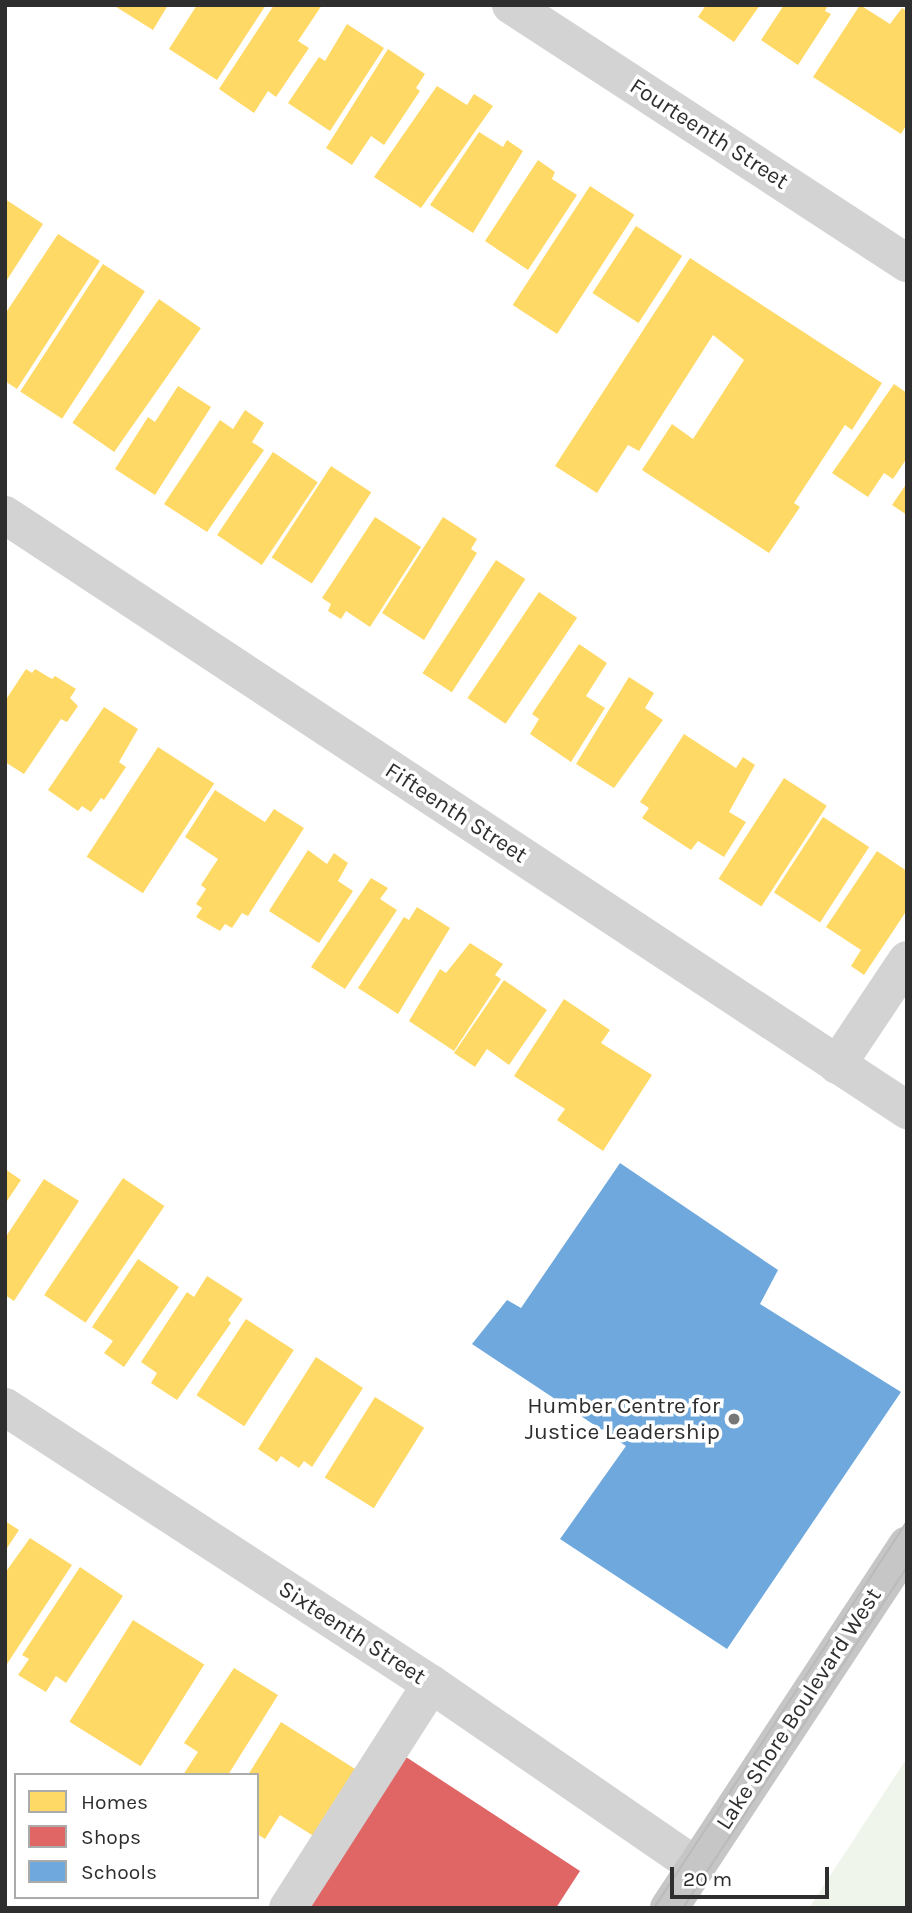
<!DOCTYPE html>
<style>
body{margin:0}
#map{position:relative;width:912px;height:1913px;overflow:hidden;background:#fff;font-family:Karla,sans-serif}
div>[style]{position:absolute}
.green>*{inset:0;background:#f0f5eb}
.homes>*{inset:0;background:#ffd966;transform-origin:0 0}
.shops>*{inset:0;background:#e06666}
.schools>*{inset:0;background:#6fa8dc}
.minor>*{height:38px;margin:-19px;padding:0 19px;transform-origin:19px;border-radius:19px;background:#d3d3d3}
.major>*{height:38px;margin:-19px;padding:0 19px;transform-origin:19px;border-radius:19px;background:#c6c6c6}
.tram>*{height:2px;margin:-1px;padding:0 1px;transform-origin:1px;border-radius:1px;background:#bababa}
.dots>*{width:19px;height:19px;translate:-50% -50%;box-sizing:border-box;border:4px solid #fff;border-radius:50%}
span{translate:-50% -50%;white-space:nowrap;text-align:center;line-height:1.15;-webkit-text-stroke:7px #fff;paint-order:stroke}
.street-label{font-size:23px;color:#2e2e2e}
.poi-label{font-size:23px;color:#2e2e2e}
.right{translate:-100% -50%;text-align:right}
.frame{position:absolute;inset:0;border:7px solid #2e2e2e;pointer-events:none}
.legend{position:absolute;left:14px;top:1773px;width:245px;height:126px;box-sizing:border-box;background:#fff;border:2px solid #ababab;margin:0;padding:9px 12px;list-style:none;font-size:21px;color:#2e2e2e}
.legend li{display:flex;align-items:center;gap:14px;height:35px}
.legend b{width:35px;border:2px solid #ababab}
.scale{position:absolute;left:670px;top:1867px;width:159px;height:32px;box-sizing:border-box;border:4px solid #2e2e2e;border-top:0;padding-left:9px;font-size:21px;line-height:24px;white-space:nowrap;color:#2e2e2e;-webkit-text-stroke:5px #fff;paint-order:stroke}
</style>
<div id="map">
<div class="green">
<i style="clip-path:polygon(907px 1758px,907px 1908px,809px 1908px)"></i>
</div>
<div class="homes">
<i style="clip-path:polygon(113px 5px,168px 5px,153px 30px)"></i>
<i style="clip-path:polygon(197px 5px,266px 5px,217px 80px,169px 49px)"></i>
<i style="clip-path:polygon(274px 5px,322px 5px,298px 41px,309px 48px,276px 97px,268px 91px,254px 113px,219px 89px)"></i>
<i style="clip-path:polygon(706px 5px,760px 5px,734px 42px,698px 17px)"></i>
<i style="clip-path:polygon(784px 5px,828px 5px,825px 11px,831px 14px,798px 65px,761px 40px)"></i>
<i style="clip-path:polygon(860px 5px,890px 24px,902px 8px,907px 11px,907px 124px,901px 134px,813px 77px)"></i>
<i style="clip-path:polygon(347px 24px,384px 48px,330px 131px,288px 103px,319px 57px,325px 61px)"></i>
<i style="clip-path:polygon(388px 49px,425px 74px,416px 88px,420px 91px,384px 145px,371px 136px,352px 165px,326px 148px)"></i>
<i style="clip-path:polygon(437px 86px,467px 105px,474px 94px,493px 106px,421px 208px,374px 177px)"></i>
<i style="clip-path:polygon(479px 132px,503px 147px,507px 140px,523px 151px,473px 233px,430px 205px)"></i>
<i style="clip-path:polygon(538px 160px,555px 172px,552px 179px,577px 195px,528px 270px,485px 241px)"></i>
<i style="left:590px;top:186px;width:53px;height:142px;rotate:33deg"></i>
<i style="clip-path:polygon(5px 199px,43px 224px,5px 283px)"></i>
<i style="left:636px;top:226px;width:55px;height:80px;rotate:33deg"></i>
<i style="clip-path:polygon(58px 234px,100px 261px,17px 389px,5px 381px,5px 314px)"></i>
<i style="clip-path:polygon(690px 258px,882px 383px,852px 430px,845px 425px,794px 503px,800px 507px,769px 553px,642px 470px,672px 424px,693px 439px,744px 360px,713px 335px,639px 451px,628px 445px,597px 493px,555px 466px)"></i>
<i style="left:103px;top:264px;width:50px;height:152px;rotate:33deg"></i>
<i style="left:159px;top:299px;width:51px;height:151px;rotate:35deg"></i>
<i style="clip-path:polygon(894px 384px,907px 393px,907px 458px,893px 479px,884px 473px,868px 497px,832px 473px)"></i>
<i style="clip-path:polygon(178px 386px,211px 407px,155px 495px,115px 469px,148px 417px,155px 422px)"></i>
<i style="clip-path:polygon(245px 410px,264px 423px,252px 442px,264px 450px,207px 532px,164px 504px,220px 420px,233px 429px)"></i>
<i style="left:273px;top:452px;width:54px;height:100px;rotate:34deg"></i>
<i style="left:331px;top:466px;width:48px;height:109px;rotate:33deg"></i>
<i style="clip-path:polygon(907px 483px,907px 515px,892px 505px)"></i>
<i style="clip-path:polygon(375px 517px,421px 547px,370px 627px,346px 611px,341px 619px,328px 611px,331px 604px,322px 598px)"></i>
<i style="clip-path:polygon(443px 517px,477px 539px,471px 549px,477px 553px,424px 640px,382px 613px)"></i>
<i style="left:496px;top:560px;width:35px;height:135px;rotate:33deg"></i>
<i style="left:539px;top:592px;width:46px;height:128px;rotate:34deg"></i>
<i style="clip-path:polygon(579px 644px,607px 663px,586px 696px,605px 708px,571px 762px,530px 734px,539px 719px,532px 714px)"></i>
<i style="clip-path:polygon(26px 669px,32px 673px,35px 669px,52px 679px,55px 676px,76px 689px,70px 698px,78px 706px,67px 722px,61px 719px,24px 774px,5px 762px,5px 701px)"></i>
<i style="clip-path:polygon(629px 677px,654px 693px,645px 708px,663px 720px,614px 788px,576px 764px)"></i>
<i style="clip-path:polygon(104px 707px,138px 729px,119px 762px,126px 767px,104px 800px,101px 798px,91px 812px,82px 806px,78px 811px,48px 790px)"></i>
<i style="clip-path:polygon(684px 734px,736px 768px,743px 757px,755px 765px,729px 812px,746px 822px,724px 857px,698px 841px,691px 850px,642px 818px,649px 808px,640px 802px)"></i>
<i style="left:158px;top:747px;width:67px;height:131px;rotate:33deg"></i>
<i style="left:784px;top:778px;width:51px;height:120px;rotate:33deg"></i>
<i style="clip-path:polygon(215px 790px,265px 822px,274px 809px,304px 828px,248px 916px,242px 913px,232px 928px,225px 924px,220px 931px,196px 917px,202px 908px,196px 904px,206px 889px,201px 885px,218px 859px,185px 837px)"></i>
<i style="left:823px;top:817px;width:55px;height:90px;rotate:33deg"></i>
<i style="clip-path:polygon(308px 850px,327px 864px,334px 853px,348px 863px,338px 881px,353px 891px,319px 943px,269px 911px)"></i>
<i style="clip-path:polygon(877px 851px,907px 871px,907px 910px,864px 975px,851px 966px,861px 950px,826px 927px)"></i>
<i style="clip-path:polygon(371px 878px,388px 888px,380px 899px,397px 910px,345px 989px,311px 967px)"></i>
<i style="clip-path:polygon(417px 907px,450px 928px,398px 1014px,358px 988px,404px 917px,409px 920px)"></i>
<i style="clip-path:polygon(470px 943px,503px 964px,495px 975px,501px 979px,454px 1051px,409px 1021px,440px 969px,446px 973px)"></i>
<i style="clip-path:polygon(504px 980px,547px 1010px,509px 1065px,487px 1049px,475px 1067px,454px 1053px)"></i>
<i style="clip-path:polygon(564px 999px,610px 1030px,601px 1043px,652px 1075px,603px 1151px,557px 1120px,565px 1109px,514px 1076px)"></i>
<i style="clip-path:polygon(5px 1169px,21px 1180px,5px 1204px)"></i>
<i style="left:123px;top:1178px;width:50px;height:141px;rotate:34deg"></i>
<i style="clip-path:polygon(44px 1179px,79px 1201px,14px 1301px,5px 1295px,5px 1238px)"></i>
<i style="clip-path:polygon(138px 1259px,179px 1287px,124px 1367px,104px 1353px,113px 1341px,92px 1327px)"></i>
<i style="clip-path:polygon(207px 1276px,243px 1299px,228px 1320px,231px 1323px,177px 1400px,151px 1383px,157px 1373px,141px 1362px,187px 1292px,194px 1297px)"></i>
<i style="left:246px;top:1319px;width:57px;height:91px;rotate:33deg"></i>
<i style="clip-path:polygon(316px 1357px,363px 1388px,312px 1467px,304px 1461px,299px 1468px,281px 1456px,277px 1462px,258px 1449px)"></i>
<i style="left:375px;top:1397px;width:58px;height:95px;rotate:32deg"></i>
<i style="clip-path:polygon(5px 1521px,19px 1530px,5px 1551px)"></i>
<i style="clip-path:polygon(30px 1538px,72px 1565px,5px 1667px,5px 1573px)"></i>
<i style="clip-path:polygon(80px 1567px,123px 1596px,66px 1683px,56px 1676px,46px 1692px,18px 1675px,29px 1659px,22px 1655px)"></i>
<i style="left:133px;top:1620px;width:84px;height:120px;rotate:32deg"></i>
<i style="clip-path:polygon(234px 1668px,278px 1695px,228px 1775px,183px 1775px,198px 1752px,184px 1743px)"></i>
<i style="clip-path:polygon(281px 1722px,363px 1774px,320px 1840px,280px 1815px,265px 1839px,257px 1834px,257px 1775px,248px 1775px)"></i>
</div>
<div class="shops">
<i style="clip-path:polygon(403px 1755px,580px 1871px,556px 1908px,302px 1908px)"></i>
</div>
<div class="schools">
<i style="clip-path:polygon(620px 1163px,778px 1270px,760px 1304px,901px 1392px,727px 1649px,560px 1539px,626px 1446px,472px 1344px,507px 1300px,521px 1308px)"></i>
</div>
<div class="minor">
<i style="left:511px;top:5px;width:473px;rotate:33.1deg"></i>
<i style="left:5px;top:515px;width:1081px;rotate:33.41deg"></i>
<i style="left:837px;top:1065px;width:126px;rotate:-56.3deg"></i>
<i style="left:5px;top:1407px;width:508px;rotate:33.03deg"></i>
<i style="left:431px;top:1684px;width:321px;rotate:34.5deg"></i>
<i style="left:288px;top:1908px;width:266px;rotate:-57.4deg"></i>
</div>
<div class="major">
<i style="left:669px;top:1908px;width:434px;rotate:-56.7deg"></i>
</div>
<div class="tram">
<i style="left:654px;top:1908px;width:462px;rotate:-56.8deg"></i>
<i style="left:683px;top:1908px;width:408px;rotate:-56.7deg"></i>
</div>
<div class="dots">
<i style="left:734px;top:1419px;background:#777"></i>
</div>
<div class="street-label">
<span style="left:709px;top:134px;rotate:33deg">Fourteenth Street</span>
<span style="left:456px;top:813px;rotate:33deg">Fifteenth Street</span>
<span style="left:352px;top:1633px;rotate:33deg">Sixteenth Street</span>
<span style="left:799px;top:1709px;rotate:-57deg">Lake Shore Boulevard West</span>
</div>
<div class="poi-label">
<span class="right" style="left:720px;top:1419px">Humber Centre for<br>Justice Leadership</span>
</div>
<div class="frame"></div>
<ul class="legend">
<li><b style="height:19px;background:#ffd966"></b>Homes</li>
<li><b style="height:19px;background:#e06666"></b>Shops</li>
<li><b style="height:19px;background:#6fa8dc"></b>Schools</li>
</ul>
<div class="scale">20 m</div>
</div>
